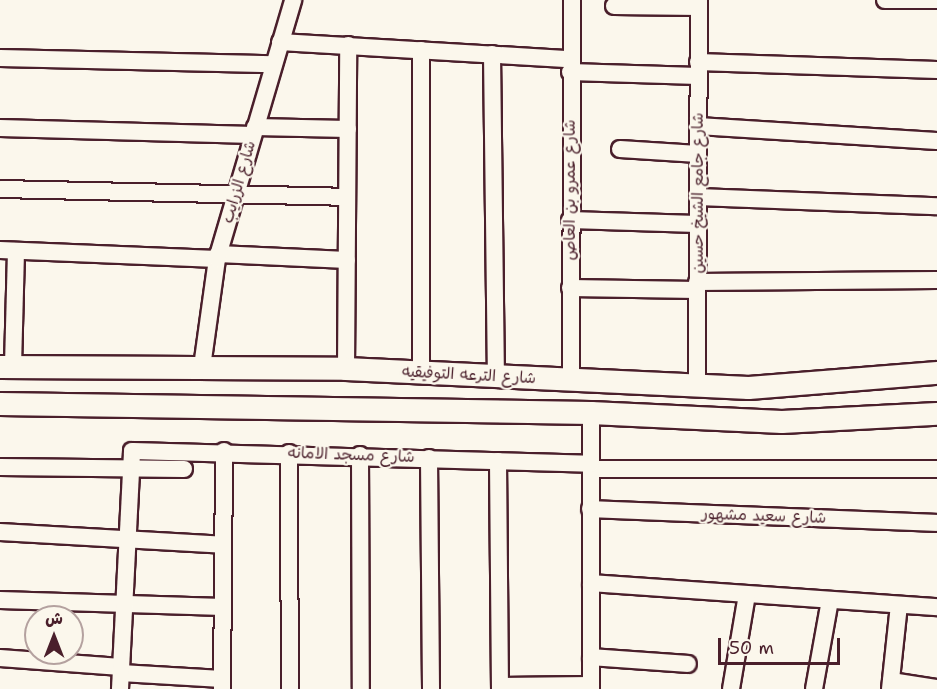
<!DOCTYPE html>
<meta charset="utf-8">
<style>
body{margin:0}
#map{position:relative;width:937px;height:689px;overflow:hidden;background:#fbf7ec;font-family:"Shantell Sans","Playpen Sans Arabic",sans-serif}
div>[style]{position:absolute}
.roads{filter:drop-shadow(2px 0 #4a1f2b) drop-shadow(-2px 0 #4a1f2b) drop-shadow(0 2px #4a1f2b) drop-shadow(0 -2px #4a1f2b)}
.minor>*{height:16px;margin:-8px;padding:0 8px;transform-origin:8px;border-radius:8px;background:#fbf7ec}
.secondary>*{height:22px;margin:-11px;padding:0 11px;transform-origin:11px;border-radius:11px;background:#fbf7ec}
span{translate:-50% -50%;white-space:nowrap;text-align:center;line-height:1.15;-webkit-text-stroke:4.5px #fbf7ec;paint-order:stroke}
.street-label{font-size:16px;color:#4a1f2b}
.north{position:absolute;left:24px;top:605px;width:60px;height:60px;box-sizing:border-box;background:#fbf7ec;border:2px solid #b4a19f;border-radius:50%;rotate:0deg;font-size:16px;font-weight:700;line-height:24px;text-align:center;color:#4a1f2b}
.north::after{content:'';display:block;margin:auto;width:21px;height:27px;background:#4a1f2b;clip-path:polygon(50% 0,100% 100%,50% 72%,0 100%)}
.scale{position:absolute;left:718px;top:638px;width:122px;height:27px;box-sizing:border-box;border:3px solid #4a1f2b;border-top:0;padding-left:8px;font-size:18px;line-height:21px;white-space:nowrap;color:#4a1f2b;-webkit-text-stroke:4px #fbf7ec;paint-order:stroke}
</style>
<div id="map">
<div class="roads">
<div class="minor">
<i style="left:885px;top:0;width:52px"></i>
<i style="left:614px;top:6px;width:85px;rotate:0.7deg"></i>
<i style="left:280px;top:42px;width:290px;rotate:3.4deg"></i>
<i style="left:421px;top:50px;width:323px;rotate:90deg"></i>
<i style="left:492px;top:54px;width:322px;rotate:89.3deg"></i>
<i style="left:0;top:58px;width:273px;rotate:1.3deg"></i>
<i style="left:698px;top:62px;width:239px;rotate:1.9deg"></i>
<i style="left:570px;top:72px;width:128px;rotate:1.8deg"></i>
<i style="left:698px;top:126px;width:239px;rotate:3.6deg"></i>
<i style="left:255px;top:127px;width:93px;rotate:1.2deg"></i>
<i style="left:0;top:128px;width:253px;rotate:1.6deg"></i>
<i style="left:620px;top:149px;width:78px;rotate:3.7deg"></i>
<i style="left:0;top:189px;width:347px;rotate:1.3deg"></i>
<i style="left:698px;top:197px;width:239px;rotate:2.2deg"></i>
<i style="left:570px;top:220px;width:127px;rotate:1.8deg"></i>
<i style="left:0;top:250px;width:217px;rotate:2.4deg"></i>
<i style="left:218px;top:254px;width:129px;rotate:2.7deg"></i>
<i style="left:697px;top:282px;width:240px;rotate:-0.5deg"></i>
<i style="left:570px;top:288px;width:127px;rotate:0.9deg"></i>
<i style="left:13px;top:366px;width:115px;rotate:-88.5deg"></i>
<i style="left:202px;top:367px;width:109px;rotate:-82.1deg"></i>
<i style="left:217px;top:259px;width:270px;rotate:-73.6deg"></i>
<i style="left:346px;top:369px;width:324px;rotate:-89.6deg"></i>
<i style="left:571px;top:380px;width:380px;rotate:-89.8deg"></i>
<i style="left:697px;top:386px;width:386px;rotate:-89.7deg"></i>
<i style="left:591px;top:413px;width:276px;rotate:90deg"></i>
<i style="left:289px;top:453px;width:236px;rotate:89.8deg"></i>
<i style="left:360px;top:455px;width:234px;rotate:89.8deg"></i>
<i style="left:429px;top:458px;width:231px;rotate:89.5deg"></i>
<i style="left:498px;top:461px;width:228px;rotate:89.5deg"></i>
<i style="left:0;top:467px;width:184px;rotate:0.6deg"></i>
<i style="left:591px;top:469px;width:346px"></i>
<i style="left:590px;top:509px;width:347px;rotate:2.3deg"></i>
<i style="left:0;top:532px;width:223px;rotate:3.3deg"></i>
<i style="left:591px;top:583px;width:347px;rotate:4deg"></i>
<i style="left:0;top:600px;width:223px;rotate:1.8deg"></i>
<i style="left:591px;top:657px;width:97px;rotate:4.1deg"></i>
<i style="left:0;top:658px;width:121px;rotate:4.3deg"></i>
<i style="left:121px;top:673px;width:101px;rotate:3.4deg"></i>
<i style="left:891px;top:681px;width:47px;rotate:8.7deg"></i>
<i style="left:500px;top:686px;width:91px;rotate:-0.6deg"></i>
<i style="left:120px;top:689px;width:238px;rotate:-87.1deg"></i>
<i style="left:132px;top:451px;width:459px;rotate:1.6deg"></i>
<i style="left:222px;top:689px;width:238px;rotate:-89.5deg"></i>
<i style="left:731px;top:689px;width:96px;rotate:-80.4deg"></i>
<i style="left:814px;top:689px;width:90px;rotate:-79.8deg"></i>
<i style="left:890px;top:689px;width:84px;rotate:-83.9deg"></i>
</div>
<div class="secondary">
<i style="left:0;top:367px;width:346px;rotate:0.3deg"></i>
<i style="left:346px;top:369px;width:403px;rotate:2.7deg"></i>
<i style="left:749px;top:388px;width:189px;rotate:-4.6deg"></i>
<i style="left:0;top:404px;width:591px;rotate:0.87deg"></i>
<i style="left:591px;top:413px;width:191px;rotate:2.7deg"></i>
<i style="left:782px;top:422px;width:155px;rotate:-3deg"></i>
</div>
</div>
<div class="street-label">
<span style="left:239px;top:182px;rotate:-74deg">شارع الزرايب</span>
<span style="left:570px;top:190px;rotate:-90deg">شارع عمرو بن العاص</span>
<span style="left:698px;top:193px;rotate:-90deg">شارع جامع الشيخ حسين</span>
<span style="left:469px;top:375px;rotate:3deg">شارع الترعه التوفيقيه</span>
<span style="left:351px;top:455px;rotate:2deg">شارع مسجد الامانه</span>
<span style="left:764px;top:516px;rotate:2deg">شارع سعيد مشهور</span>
</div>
<div class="north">ش</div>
<div class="scale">50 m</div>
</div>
